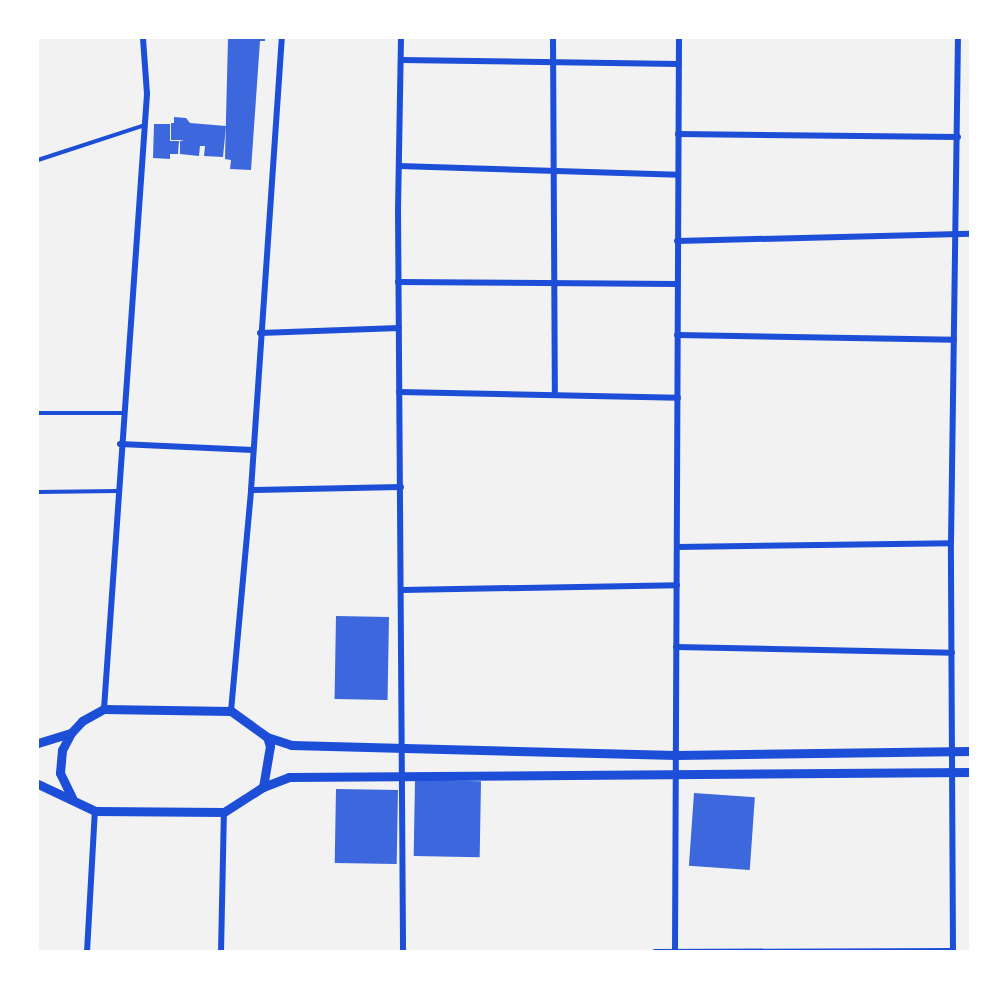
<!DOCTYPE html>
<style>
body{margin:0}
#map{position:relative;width:1008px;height:989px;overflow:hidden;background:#f2f2f2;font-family:Roboto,sans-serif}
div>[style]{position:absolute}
.building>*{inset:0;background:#3d67dc;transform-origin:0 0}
.service>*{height:4px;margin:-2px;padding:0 2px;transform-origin:2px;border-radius:2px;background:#1d4ed8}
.minor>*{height:6px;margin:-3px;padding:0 3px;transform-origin:3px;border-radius:3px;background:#1d4ed8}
.tertiary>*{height:9px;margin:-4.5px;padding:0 4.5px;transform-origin:4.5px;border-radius:4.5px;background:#1d4ed8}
span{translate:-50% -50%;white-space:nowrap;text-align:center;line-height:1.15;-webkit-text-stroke:4.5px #fff;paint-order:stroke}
.frame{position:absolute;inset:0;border:39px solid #fff;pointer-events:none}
</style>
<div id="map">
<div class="building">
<i style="clip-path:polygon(228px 38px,265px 38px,265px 41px,260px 41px,251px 170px,230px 169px,231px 160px,225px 159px)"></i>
<i style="clip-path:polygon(174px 117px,186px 118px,190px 123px,226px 126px,223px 157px,204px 156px,205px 146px,200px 146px,199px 156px,180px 154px,180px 141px,184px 140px,171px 140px,171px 123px,180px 123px,174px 123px)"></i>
<i style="clip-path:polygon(154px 124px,170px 124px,170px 141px,179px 141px,178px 154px,170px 154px,170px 159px,153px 158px)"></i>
<i style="left:336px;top:616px;width:53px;height:83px;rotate:1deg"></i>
<i style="left:415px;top:780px;width:66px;height:76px;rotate:1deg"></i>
<i style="left:336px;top:789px;width:62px;height:74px;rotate:1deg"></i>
<i style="left:694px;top:793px;width:61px;height:73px;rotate:4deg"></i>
</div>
<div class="service">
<i style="left:38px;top:160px;width:113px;rotate:-18.1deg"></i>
<i style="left:38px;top:413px;width:84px"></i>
<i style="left:38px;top:492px;width:79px;rotate:-0.7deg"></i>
</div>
<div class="minor">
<i style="left:401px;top:38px;width:171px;rotate:91deg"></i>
<i style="left:398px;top:209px;width:743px;rotate:89.61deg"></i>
<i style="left:553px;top:38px;width:357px;rotate:89.7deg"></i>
<i style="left:401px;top:60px;width:278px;rotate:0.8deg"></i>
<i style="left:678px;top:134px;width:280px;rotate:0.6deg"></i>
<i style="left:399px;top:166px;width:279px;rotate:1.8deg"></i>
<i style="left:677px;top:241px;width:293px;rotate:-1.4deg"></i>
<i style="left:398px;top:282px;width:279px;rotate:0.4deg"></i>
<i style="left:260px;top:333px;width:139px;rotate:-2.1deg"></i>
<i style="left:677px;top:335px;width:277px;rotate:1deg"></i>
<i style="left:399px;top:392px;width:279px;rotate:1.2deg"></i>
<i style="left:120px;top:444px;width:133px;rotate:2.6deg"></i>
<i style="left:251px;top:490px;width:150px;rotate:-1.1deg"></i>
<i style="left:677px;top:547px;width:274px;rotate:-0.8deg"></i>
<i style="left:402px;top:590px;width:275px;rotate:-1deg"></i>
<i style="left:676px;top:647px;width:276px;rotate:1.2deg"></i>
<i style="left:104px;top:709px;width:617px;rotate:-86deg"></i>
<i style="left:147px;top:94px;width:56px;rotate:-94.1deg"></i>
<i style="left:231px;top:711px;width:222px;rotate:-84.8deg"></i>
<i style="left:251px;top:490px;width:453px;rotate:-86.1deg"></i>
<i style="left:87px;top:952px;width:141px;rotate:-86.8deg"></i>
<i style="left:221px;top:952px;width:140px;rotate:-88.8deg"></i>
<i style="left:655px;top:952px;width:298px;rotate:-0.2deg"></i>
<i style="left:675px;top:952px;width:914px;rotate:-89.75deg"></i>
<i style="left:953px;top:952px;width:409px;rotate:-90.3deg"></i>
<i style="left:951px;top:543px;width:505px;rotate:-89.21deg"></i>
</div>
<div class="tertiary">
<i style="left:71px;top:733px;width:19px;rotate:118deg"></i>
<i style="left:62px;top:750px;width:23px;rotate:95deg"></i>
<i style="left:60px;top:773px;width:28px;rotate:64deg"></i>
<i style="left:38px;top:743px;width:34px;rotate:-17deg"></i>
<i style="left:71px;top:733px;width:16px;rotate:-47deg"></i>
<i style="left:82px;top:721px;width:25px;rotate:-29deg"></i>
<i style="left:104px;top:709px;width:127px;rotate:0.9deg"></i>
<i style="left:231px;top:711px;width:44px;rotate:35.8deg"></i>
<i style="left:267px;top:737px;width:25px;rotate:18deg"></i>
<i style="left:291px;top:745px;width:385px;rotate:1.5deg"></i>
<i style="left:676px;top:755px;width:294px;rotate:-0.8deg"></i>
<i style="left:38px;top:784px;width:63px;rotate:25.3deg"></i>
<i style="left:95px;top:811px;width:129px;rotate:0.4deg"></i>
<i style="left:224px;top:812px;width:46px;rotate:-32.7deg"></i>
<i style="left:263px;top:787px;width:28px;rotate:-21deg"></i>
<i style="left:289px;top:777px;width:681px;rotate:-0.42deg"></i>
<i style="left:263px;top:787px;width:42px;rotate:-80.3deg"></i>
<i style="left:270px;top:746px;width:9px;rotate:-108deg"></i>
</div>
<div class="frame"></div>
</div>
